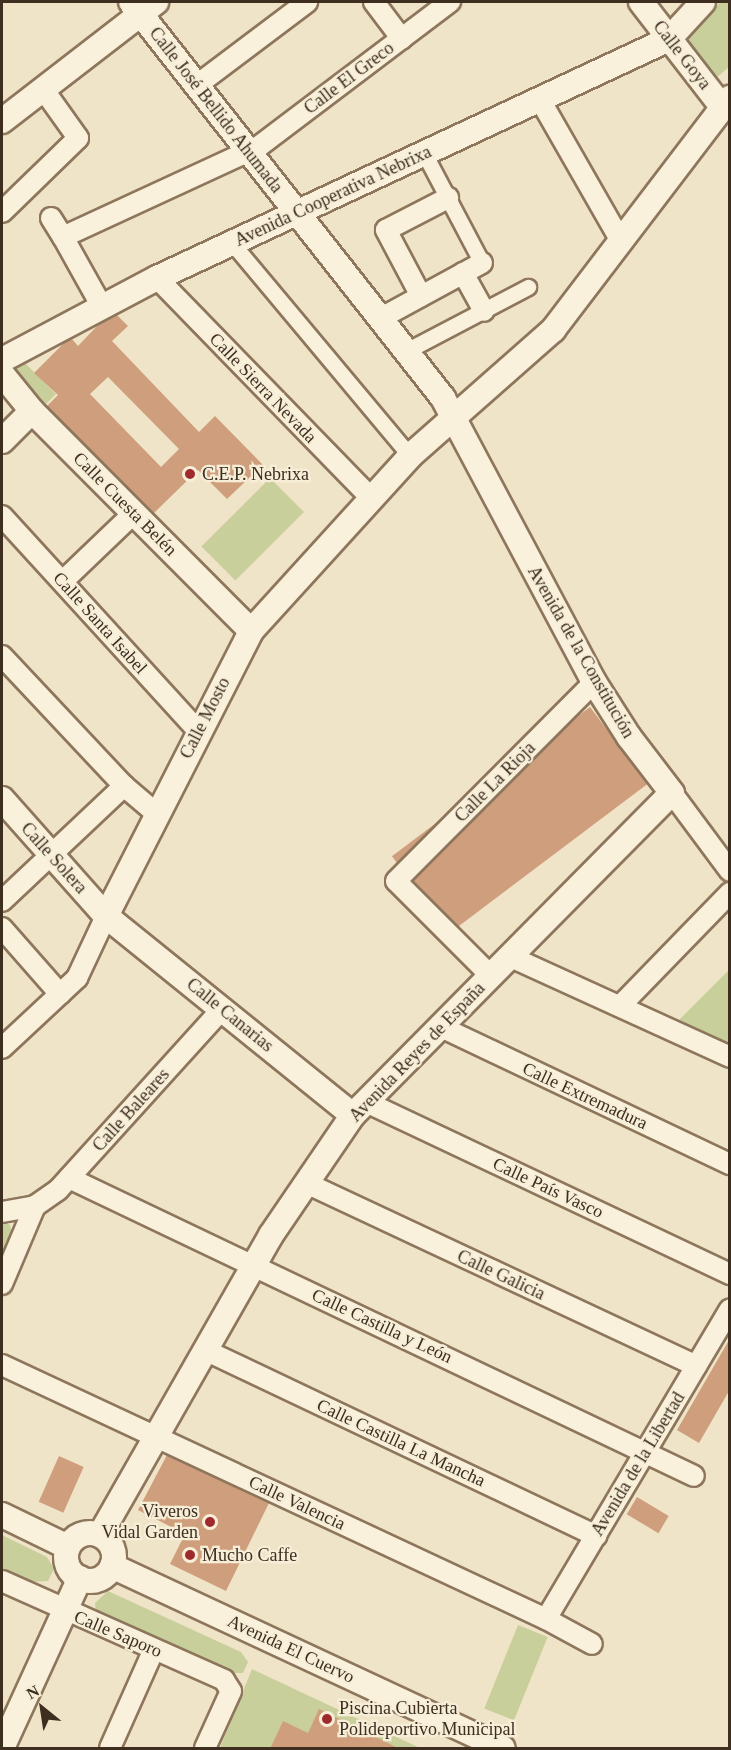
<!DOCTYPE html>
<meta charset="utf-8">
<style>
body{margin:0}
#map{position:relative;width:731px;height:1750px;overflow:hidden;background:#f0e4c8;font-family:"Times New Roman",serif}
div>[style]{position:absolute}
.green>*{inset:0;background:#c9cf9b;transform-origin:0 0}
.building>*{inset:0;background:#cf9f7d;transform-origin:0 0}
.roads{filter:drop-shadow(2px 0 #8d765c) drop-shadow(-2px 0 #8d765c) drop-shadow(0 2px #8d765c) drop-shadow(0 -2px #8d765c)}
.pedestrian>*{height:15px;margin:-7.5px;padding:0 7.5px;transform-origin:7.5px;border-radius:7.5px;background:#faf1dc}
.minor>*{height:20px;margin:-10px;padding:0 10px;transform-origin:10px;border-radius:10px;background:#faf1dc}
.tertiary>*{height:24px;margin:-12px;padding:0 12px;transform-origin:12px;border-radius:12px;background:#faf1dc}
.tertiary>.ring{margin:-12px;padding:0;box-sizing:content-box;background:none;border:24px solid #faf1dc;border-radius:50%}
.dots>*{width:16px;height:16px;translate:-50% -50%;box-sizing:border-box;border:3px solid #f7eed8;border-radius:50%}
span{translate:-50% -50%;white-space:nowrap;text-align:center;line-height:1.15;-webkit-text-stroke:4.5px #f7eed8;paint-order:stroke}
.street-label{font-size:18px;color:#3d2e20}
.poi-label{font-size:18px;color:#3d2e20}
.left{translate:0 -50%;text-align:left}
.right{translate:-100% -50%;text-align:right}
.frame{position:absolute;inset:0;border:3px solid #3d2e20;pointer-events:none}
.north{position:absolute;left:12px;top:1678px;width:60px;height:60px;-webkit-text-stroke:4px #f7eed8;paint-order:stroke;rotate:330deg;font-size:16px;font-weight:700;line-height:24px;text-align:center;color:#3d2e20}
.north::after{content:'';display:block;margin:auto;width:21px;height:27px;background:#3d2e20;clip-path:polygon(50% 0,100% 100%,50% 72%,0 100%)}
</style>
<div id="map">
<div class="green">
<i style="clip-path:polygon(720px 2px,729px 2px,729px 67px,716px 78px,686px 40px)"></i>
<i style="clip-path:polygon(25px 363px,56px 394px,44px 406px,13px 370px)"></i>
<i style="left:270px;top:478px;width:48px;height:97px;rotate:45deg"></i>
<i style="clip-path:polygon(729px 970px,729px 1045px,679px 1020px)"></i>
<i style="clip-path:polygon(3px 1221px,10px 1225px,12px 1235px,2px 1259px)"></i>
<i style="clip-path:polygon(2px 1535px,47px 1557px,54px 1569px,48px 1581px,31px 1582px,2px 1569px)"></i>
<i style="clip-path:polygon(108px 1591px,241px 1652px,248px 1662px,243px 1673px,226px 1673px,96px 1614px,95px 1603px)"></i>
<i style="left:518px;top:1625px;width:32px;height:90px;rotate:22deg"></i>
<i style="clip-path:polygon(252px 1669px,420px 1748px,220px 1748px)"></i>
</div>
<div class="building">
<i style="clip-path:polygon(evenodd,117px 315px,128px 326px,112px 341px,199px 432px,215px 416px,263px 465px,227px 499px,198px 470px,154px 513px,47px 406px,58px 395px,34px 373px,64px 343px,72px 339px,78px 346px,98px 325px,117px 315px,108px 377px,179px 449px,161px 467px,90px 394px,108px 377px)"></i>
<i style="left:590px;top:707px;width:96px;height:248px;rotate:53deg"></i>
<i style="clip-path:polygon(729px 1340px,729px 1391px,699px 1443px,677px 1430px)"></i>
<i style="clip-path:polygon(167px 1455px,269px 1503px,226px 1591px,170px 1564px,185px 1534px,138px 1510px)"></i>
<i style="left:59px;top:1456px;width:27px;height:50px;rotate:24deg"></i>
<i style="left:637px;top:1497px;width:37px;height:20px;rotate:31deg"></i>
<i style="clip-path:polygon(319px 1709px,400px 1749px,270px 1749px,283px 1721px,308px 1733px)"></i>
</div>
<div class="roads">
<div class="pedestrian">
<i style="left:424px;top:153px;width:124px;rotate:62.2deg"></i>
<i style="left:232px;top:243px;width:278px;rotate:50.1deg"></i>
<i style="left:406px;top:351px;width:138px;rotate:-27.7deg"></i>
</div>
<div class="minor">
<i style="left:374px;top:2px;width:46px;rotate:52.9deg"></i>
<i style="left:197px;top:85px;width:138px;rotate:-37deg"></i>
<i style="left:539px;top:98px;width:165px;rotate:60.2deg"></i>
<i style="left:2px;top:212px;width:106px;rotate:-44.2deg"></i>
<i style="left:78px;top:138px;width:60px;rotate:-125.5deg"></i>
<i style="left:51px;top:218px;width:22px;rotate:58deg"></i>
<i style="left:463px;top:273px;width:43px;rotate:61.1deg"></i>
<i style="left:157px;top:278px;width:307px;rotate:45.8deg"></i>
<i style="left:421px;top:296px;width:75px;rotate:-117.9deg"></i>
<i style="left:386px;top:230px;width:70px;rotate:-27.3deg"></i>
<i style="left:101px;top:305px;width:78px;rotate:-119.2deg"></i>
<i style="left:63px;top:237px;width:215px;rotate:-24.8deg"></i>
<i style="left:258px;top:147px;width:241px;rotate:-37.1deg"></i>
<i style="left:381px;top:318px;width:115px;rotate:-28.6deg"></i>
<i style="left:2px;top:516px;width:291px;rotate:47.6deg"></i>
<i style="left:63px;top:581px;width:98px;rotate:-43.8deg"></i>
<i style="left:2px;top:656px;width:178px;rotate:46.8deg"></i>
<i style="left:124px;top:786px;width:43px;rotate:40.3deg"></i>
<i style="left:672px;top:793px;width:97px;rotate:53.4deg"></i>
<i style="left:2px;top:901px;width:168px;rotate:-43.3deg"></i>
<i style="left:2px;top:928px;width:88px;rotate:48.7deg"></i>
<i style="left:511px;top:957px;width:241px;rotate:24.5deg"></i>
<i style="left:491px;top:976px;width:134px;rotate:-135deg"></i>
<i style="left:396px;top:881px;width:281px;rotate:-45.1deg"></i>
<i style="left:620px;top:1006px;width:158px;rotate:-45.8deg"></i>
<i style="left:441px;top:1027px;width:320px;rotate:25.4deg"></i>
<i style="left:2px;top:1048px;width:103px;rotate:-43deg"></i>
<i style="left:77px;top:978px;width:68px;rotate:-64.9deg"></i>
<i style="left:366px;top:1102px;width:403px;rotate:25.3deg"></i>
<i style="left:69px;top:1178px;width:692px;rotate:25.49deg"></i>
<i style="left:306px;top:1183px;width:431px;rotate:25.1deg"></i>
<i style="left:2px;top:1212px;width:34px;rotate:-10deg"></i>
<i style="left:35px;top:1206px;width:28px;rotate:-35deg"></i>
<i style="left:58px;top:1190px;width:244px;rotate:-47.8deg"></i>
<i style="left:2px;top:1284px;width:85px;rotate:-67.1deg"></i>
<i style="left:207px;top:1351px;width:431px;rotate:25.4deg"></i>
<i style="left:2px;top:1365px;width:600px;rotate:25.03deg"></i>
<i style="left:546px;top:1619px;width:52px;rotate:28.5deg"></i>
<i style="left:2px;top:1581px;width:243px;rotate:24deg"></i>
<i style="left:224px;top:1680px;width:13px;rotate:58deg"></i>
<i style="left:231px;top:1691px;width:63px;rotate:114.5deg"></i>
<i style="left:546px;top:1619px;width:360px;rotate:-59.3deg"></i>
<i style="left:110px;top:1748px;width:108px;rotate:-66deg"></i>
</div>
<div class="tertiary">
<i style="left:641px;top:2px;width:134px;rotate:52.3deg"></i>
<i style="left:2px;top:121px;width:195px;rotate:-37.7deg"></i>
<i style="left:2px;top:360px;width:175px;rotate:-27.9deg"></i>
<i style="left:157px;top:278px;width:565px;rotate:-25.02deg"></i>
<i style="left:669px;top:39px;width:50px;rotate:-47.4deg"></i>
<i style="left:2px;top:374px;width:48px;rotate:51deg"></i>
<i style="left:32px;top:411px;width:310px;rotate:45.1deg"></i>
<i style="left:2px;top:441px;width:42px;rotate:-45deg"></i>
<i style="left:2px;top:799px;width:157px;rotate:48.4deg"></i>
<i style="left:106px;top:916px;width:317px;rotate:38.9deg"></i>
<i style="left:106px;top:916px;width:320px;rotate:-63deg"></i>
<i style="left:251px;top:631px;width:236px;rotate:-47.7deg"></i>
<i style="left:410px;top:456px;width:191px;rotate:-41.4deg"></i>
<i style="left:553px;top:330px;width:292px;rotate:-52.7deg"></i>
<i style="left:2px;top:1515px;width:73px;rotate:25.9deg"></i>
<i class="ring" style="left:66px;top:1533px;width:24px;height:24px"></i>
<i style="left:100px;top:1535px;width:345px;rotate:-60.3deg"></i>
<i style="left:271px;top:1235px;width:145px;rotate:-55.7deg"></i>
<i style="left:353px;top:1115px;width:453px;rotate:-45.3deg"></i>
<i style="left:672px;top:793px;width:71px;rotate:-127.5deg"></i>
<i style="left:629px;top:737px;width:65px;rotate:-122.5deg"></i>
<i style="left:594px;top:682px;width:322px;rotate:-118deg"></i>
<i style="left:443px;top:398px;width:504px;rotate:-128.23deg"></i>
<i style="left:112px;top:1566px;width:431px;rotate:25deg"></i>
<i style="left:2px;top:1748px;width:187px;rotate:-65.4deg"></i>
</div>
</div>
<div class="dots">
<i style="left:190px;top:474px;background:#9e2a2b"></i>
<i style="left:210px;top:1522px;background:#9e2a2b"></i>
<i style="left:190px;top:1555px;background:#9e2a2b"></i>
<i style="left:327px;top:1719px;background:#9e2a2b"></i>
</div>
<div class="street-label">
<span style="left:682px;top:55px;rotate:52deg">Calle Goya</span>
<span style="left:349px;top:78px;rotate:-37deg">Calle El Greco</span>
<span style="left:216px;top:110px;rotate:52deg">Calle José Bellido Ahumada</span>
<span style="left:333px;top:196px;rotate:-25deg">Avenida Cooperativa Nebrixa</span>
<span style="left:263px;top:388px;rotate:46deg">Calle Sierra Nevada</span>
<span style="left:125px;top:504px;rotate:45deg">Calle Cuesta Belén</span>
<span style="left:100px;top:623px;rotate:48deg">Calle Santa Isabel</span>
<span style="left:581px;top:652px;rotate:60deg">Avenida de la Constitución</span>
<span style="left:205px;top:718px;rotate:-63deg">Calle Mosto</span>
<span style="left:495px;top:782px;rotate:-45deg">Calle La Rioja</span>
<span style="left:54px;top:858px;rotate:48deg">Calle Solera</span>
<span style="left:230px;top:1015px;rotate:39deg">Calle Canarias</span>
<span style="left:417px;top:1052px;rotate:-46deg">Avenida Reyes de España</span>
<span style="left:585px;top:1096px;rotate:25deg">Calle Extremadura</span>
<span style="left:131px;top:1110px;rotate:-48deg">Calle Baleares</span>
<span style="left:548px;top:1188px;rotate:25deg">Calle País Vasco</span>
<span style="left:501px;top:1275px;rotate:25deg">Calle Galicia</span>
<span style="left:382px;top:1326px;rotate:25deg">Calle Castilla y León</span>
<span style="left:401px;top:1443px;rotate:25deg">Calle Castilla La Mancha</span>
<span style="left:638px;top:1464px;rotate:-59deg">Avenida de la Libertad</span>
<span style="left:297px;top:1503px;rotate:25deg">Calle Valencia</span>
<span style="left:118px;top:1634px;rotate:23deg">Calle Saporo</span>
<span style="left:291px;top:1649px;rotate:25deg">Avenida El Cuervo</span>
</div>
<div class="poi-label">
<span class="left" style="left:202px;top:474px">C.E.P. Nebrixa</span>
<span class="right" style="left:198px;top:1522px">Viveros<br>Vidal Garden</span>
<span class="left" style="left:202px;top:1555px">Mucho Caffe</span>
<span class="left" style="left:339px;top:1719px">Piscina Cubierta<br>Polideportivo Municipal</span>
</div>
<div class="frame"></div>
<div class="north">N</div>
</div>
